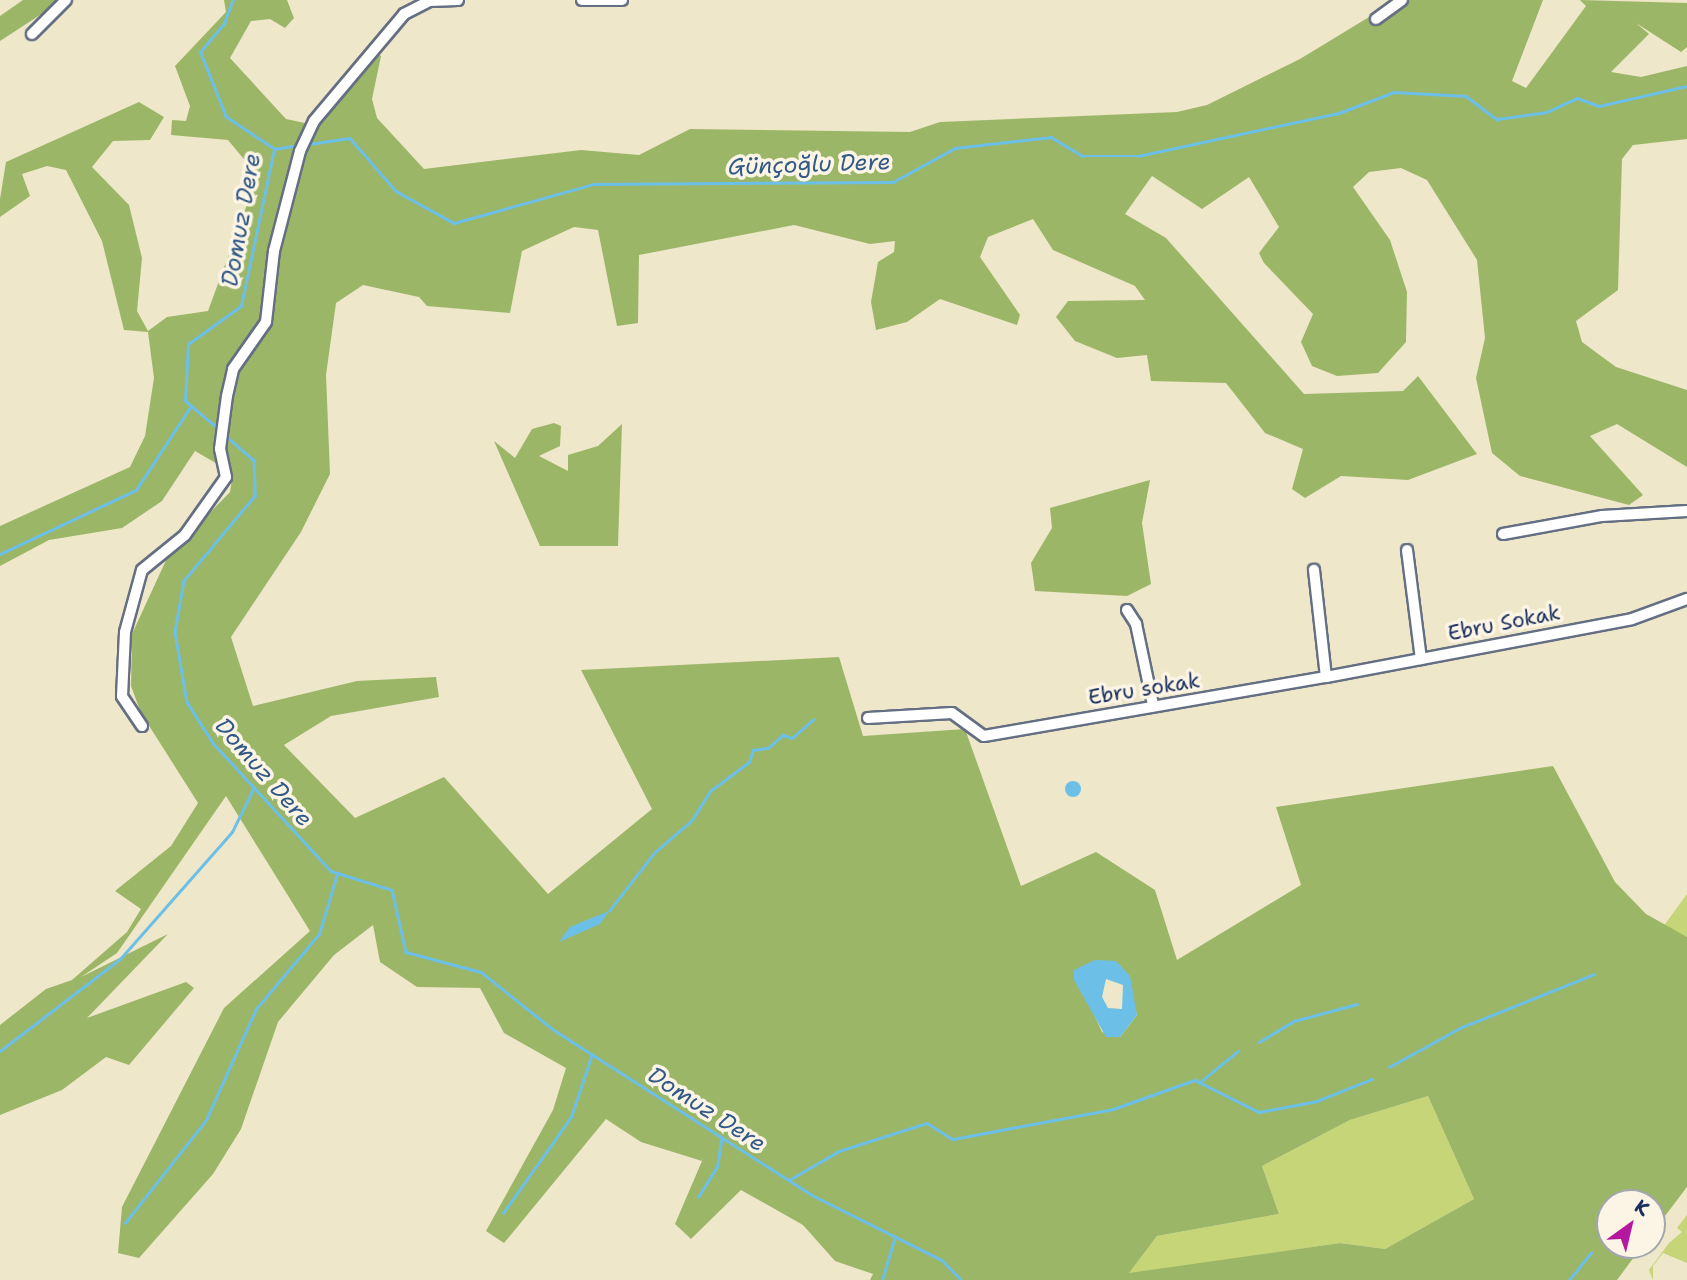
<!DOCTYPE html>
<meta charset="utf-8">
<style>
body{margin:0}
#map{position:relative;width:1687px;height:1280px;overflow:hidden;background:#eee7c9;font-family:"Shantell Sans",sans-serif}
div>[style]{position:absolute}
.green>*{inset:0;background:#c5d577}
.forest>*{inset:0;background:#9cb668}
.water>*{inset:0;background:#6cc0e8}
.round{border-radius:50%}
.stream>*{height:2.5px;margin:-1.25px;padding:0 1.25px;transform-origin:1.25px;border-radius:1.25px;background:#6cc0e8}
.roads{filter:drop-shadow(2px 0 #656f83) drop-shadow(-2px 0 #656f83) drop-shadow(0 2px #656f83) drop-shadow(0 -2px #656f83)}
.minor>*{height:10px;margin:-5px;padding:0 5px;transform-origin:5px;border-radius:5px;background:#fff}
span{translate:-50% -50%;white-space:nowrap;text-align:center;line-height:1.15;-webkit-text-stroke:7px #fcf5e5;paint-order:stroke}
.street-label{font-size:21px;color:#1b2f5e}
.water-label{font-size:23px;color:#335a87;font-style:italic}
.north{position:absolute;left:1596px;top:1189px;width:70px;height:70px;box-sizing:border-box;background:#fcf5e5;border:2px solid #a2a6af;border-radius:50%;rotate:34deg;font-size:19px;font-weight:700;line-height:28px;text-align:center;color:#1b2f5e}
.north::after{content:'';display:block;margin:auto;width:24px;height:32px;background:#b5179e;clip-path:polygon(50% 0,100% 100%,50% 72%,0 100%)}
</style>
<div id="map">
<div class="green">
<i style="clip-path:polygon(1687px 894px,1687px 937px,1663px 927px)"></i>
<i style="clip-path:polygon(1428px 1096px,1474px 1199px,1385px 1249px,1340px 1243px,1128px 1274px,1157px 1236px,1279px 1214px,1262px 1166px,1350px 1120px)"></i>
<i style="clip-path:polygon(1687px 1215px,1687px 1263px,1663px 1253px,1653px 1266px,1653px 1280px,1649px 1270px,1669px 1243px,1682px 1232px,1677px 1228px)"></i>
</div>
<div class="forest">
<i style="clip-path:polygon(23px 0,63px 0,0 41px,0 16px)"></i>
<i style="clip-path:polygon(evenodd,224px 0,287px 0,294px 18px,285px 28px,270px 19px,251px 21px,230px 58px,286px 119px,305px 123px,368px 49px,381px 56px,372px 99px,377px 118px,424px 169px,581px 150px,639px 155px,690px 129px,910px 132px,940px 122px,1177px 112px,1207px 105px,1300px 59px,1397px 0,1543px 0,1512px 81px,1526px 88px,1586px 6px,1580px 0,1687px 3px,1687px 47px,1681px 52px,1636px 23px,1649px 34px,1611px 72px,1641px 77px,1687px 66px,1687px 139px,1633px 145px,1622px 159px,1618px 290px,1576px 321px,1582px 342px,1616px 367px,1687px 390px,1687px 467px,1617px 424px,1590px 436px,1643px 495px,1629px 505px,1520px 476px,1492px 453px,1476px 378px,1485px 338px,1477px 260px,1427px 180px,1401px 168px,1369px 172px,1353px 187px,1390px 240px,1407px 292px,1406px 342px,1378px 373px,1337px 376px,1312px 366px,1301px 342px,1313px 314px,1264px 263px,1259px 253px,1279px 227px,1249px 177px,1202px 209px,1152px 176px,1125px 214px,1166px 238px,1304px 394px,1403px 391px,1418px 376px,1477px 454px,1408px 480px,1341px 476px,1305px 498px,1292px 489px,1303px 449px,1265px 433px,1226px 383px,1151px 381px,1147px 355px,1117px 358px,1075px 341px,1056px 317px,1068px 301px,1145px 300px,1135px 286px,1053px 250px,1033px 219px,988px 237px,980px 257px,1020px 315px,1017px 325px,940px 299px,907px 322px,876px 330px,871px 302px,878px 262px,894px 252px,895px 241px,870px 244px,794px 225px,639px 255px,638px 323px,617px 326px,598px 230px,574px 227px,522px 251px,510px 313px,427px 306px,419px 297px,363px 285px,336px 303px,326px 375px,330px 474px,301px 532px,231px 637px,253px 706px,357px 681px,436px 677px,439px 697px,331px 716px,284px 745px,355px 818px,444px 777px,548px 894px,652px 809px,581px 670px,839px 657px,863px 736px,965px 729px,1021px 886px,1096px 852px,1155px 890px,1177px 960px,1301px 885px,1276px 807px,1553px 766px,1615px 882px,1646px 914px,1687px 937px,1687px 1187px,1652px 1233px,1652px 1203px,1610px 1203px,1610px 1245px,1643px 1245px,1617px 1280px,870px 1280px,873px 1274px,835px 1261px,803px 1225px,741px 1190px,691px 1239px,675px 1224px,702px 1161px,641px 1142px,606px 1119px,504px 1243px,486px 1231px,553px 1110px,566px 1068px,504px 1033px,480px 988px,417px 987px,380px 962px,373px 925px,334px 955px,278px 1022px,241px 1129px,213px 1174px,139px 1258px,118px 1253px,122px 1207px,224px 1008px,310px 931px,226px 796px,117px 953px,81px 977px,168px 934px,87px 1018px,186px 982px,194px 988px,129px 1065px,106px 1057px,62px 1090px,0 1115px,0 1025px,46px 989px,72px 980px,127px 932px,141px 909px,115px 891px,171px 846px,198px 803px,141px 713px,131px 686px,132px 634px,168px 556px,230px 492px,233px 473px,195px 451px,162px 501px,122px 528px,49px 540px,0 566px,0 526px,130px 467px,145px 436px,154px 378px,148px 332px,124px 330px,102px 241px,66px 170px,47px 166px,22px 174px,30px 196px,0 217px,0 199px,6px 162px,139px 102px,164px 117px,150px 140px,113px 141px,92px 167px,129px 205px,142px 258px,137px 311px,148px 331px,167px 317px,208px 311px,252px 191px,252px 169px,228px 140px,171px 135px,172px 120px,186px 121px,190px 106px,175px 66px,226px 12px,224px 0,1116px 961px,1137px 1015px,1120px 1037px,1102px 1032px,1089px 1004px,1116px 961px,224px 0,1428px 1096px,1474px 1199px,1385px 1249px,1340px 1243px,1129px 1273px,1157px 1236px,1279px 1214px,1262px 1166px,1350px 1120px,1428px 1096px)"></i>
<i style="clip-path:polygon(554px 423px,561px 426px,560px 446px,539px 456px,568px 471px,568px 455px,598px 446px,622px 424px,618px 546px,540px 546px,494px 441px,515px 458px,532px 429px)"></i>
<i style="clip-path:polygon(1150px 480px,1142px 523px,1151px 584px,1127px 596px,1035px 591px,1031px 563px,1052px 528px,1050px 508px)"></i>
</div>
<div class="water">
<i class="round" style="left:1065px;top:781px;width:16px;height:16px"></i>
<i style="clip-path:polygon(609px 911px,600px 924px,559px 942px,570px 927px)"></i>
<i style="clip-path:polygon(evenodd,1095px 960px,1116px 961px,1130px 976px,1137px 1015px,1120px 1037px,1106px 1037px,1074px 980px,1074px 970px,1095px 960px,1106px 979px,1123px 985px,1122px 1009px,1108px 1008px,1102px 997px,1106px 979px)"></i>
</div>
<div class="stream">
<i style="left:309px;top:144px;width:41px;rotate:-8.3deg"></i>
<i style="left:350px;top:138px;width:70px;rotate:49deg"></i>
<i style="left:396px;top:191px;width:66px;rotate:28.9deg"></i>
<i style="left:454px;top:223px;width:145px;rotate:-15.6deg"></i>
<i style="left:594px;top:184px;width:299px;rotate:-0.4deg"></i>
<i style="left:893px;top:182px;width:71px;rotate:-28.7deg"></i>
<i style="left:955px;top:148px;width:97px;rotate:-6.5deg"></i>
<i style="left:1051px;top:137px;width:37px;rotate:31deg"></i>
<i style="left:1083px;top:156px;width:55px"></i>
<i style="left:1138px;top:156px;width:206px;rotate:-12.1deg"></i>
<i style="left:1339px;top:113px;width:59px;rotate:-20.9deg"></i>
<i style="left:1394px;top:92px;width:72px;rotate:3.2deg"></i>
<i style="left:1466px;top:96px;width:39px;rotate:37deg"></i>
<i style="left:1497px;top:119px;width:50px;rotate:-8deg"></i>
<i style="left:1547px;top:112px;width:33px;rotate:-25deg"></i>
<i style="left:1577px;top:98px;width:23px;rotate:20deg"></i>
<i style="left:1599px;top:106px;width:90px;rotate:-12.8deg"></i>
<i style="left:274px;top:149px;width:19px;rotate:-9deg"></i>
<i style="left:218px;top:429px;width:43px;rotate:-139.7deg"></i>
<i style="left:185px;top:401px;width:57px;rotate:-87deg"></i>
<i style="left:188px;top:344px;width:65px;rotate:-35.6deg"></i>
<i style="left:241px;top:306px;width:160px;rotate:-78.1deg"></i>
<i style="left:274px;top:149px;width:58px;rotate:-146.3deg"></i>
<i style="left:226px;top:117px;width:70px;rotate:-111.8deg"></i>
<i style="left:200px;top:52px;width:38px;rotate:-50deg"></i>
<i style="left:224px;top:23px;width:25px;rotate:-69deg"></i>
<i style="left:226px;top:436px;width:37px;rotate:41deg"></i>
<i style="left:254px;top:460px;width:36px;rotate:88deg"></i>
<i style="left:255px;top:496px;width:111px;rotate:129.9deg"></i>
<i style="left:184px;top:581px;width:52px;rotate:100deg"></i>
<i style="left:175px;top:632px;width:71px;rotate:80.3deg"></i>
<i style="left:187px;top:702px;width:49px;rotate:57.6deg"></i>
<i style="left:213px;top:743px;width:174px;rotate:47.3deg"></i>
<i style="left:331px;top:871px;width:64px;rotate:17.3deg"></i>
<i style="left:392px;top:890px;width:64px;rotate:77.3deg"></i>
<i style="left:406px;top:952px;width:78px;rotate:14.9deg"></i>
<i style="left:481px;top:972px;width:93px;rotate:38.5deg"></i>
<i style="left:554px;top:1030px;width:306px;rotate:32.6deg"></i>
<i style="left:812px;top:1195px;width:145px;rotate:26.6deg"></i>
<i style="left:942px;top:1260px;width:28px;rotate:46deg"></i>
<i style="left:0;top:554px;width:150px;rotate:-25.2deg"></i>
<i style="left:136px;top:490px;width:100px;rotate:-56.8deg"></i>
<i style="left:609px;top:911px;width:73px;rotate:-52.2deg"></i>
<i style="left:654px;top:853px;width:50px;rotate:-41deg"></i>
<i style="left:692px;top:820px;width:34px;rotate:-58deg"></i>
<i style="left:710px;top:791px;width:49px;rotate:-36.6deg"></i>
<i style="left:749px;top:762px;width:13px;rotate:-72deg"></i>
<i style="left:753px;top:750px;width:15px;rotate:-8deg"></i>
<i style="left:768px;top:748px;width:20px;rotate:-41deg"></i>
<i style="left:783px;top:735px;width:9px;rotate:18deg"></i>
<i style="left:792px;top:738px;width:28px;rotate:-41deg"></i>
<i style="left:1259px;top:1042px;width:41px;rotate:-31deg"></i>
<i style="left:1294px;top:1021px;width:65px;rotate:-15.1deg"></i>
<i style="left:0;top:1051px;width:151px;rotate:-37.5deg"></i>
<i style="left:120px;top:959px;width:169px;rotate:-48.6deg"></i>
<i style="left:232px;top:832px;width:50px;rotate:-63.9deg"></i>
<i style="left:1389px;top:1067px;width:81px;rotate:-28.8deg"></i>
<i style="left:1460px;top:1028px;width:144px;rotate:-21.9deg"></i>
<i style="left:1199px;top:1083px;width:50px;rotate:-39.4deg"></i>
<i style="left:789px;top:1180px;width:58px;rotate:-30.1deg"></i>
<i style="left:839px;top:1151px;width:92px;rotate:-17.7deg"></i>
<i style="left:927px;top:1123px;width:31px;rotate:32deg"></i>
<i style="left:953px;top:1139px;width:163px;rotate:-10.6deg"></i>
<i style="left:1113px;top:1109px;width:87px;rotate:-19.5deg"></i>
<i style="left:1195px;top:1080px;width:72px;rotate:26.6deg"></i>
<i style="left:1259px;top:1112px;width:59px;rotate:-10.7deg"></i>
<i style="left:1317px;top:1101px;width:59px;rotate:-21.8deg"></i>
<i style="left:698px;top:1197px;width:36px;rotate:-58deg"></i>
<i style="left:717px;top:1167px;width:30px;rotate:-81deg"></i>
<i style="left:503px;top:1213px;width:118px;rotate:-54.7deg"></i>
<i style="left:571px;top:1117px;width:66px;rotate:-71.6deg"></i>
<i style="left:125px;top:1223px;width:131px;rotate:-51.8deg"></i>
<i style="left:206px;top:1120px;width:122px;rotate:-65.8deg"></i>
<i style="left:256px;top:1009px;width:98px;rotate:-50deg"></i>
<i style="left:319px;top:934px;width:63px;rotate:-73.3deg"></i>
<i style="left:882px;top:1280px;width:45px;rotate:-73.2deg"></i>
<i style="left:1569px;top:1280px;width:35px;rotate:-51deg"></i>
</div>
<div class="roads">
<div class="minor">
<i style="left:582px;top:0;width:40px"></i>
<i style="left:1376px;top:19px;width:32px;rotate:-36deg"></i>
<i style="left:32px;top:34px;width:48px;rotate:-45deg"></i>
<i style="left:1503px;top:534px;width:101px;rotate:-10.3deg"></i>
<i style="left:1602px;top:516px;width:85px;rotate:-3.4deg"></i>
<i style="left:1407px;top:550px;width:110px;rotate:82.7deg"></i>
<i style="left:1127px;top:610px;width:17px;rotate:57deg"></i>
<i style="left:1136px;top:624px;width:83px;rotate:78.1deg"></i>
<i style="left:1326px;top:677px;width:311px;rotate:-10.7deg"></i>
<i style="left:1632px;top:619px;width:59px;rotate:-20deg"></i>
<i style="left:868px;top:718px;width:84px;rotate:-3.4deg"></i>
<i style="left:952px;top:713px;width:39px;rotate:36deg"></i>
<i style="left:984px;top:736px;width:347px;rotate:-9.8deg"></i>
<i style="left:1326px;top:677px;width:108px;rotate:-96.4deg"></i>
<i style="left:142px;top:726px;width:36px;rotate:-124deg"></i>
<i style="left:122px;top:696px;width:64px;rotate:-87.3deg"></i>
<i style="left:125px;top:632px;width:64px;rotate:-74.7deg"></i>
<i style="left:142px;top:570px;width:55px;rotate:-39.1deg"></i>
<i style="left:185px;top:535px;width:71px;rotate:-54.7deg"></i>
<i style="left:226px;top:477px;width:29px;rotate:-102deg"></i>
<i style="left:220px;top:449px;width:53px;rotate:-82.5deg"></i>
<i style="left:227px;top:396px;width:28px;rotate:-77deg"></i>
<i style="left:233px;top:369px;width:57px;rotate:-54.9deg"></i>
<i style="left:266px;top:322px;width:71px;rotate:-83.6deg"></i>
<i style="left:274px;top:251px;width:103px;rotate:-75.4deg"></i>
<i style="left:300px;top:151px;width:33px;rotate:-65deg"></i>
<i style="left:314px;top:121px;width:140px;rotate:-49.9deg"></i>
<i style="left:404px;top:14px;width:28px;rotate:-27deg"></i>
<i style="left:429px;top:1px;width:29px;rotate:-2deg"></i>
</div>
</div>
<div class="street-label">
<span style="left:1504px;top:623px;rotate:-11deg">Ebru Sokak</span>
<span style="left:1144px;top:689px;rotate:-9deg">Ebru sokak</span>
</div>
<div class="water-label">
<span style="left:809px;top:164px;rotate:-2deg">Günçoğlu Dere</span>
<span style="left:241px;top:220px;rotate:-80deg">Domuz Dere</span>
<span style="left:264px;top:772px;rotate:49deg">Domuz Dere</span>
<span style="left:707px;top:1109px;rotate:33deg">Domuz Dere</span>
</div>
<div class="north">K</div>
</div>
